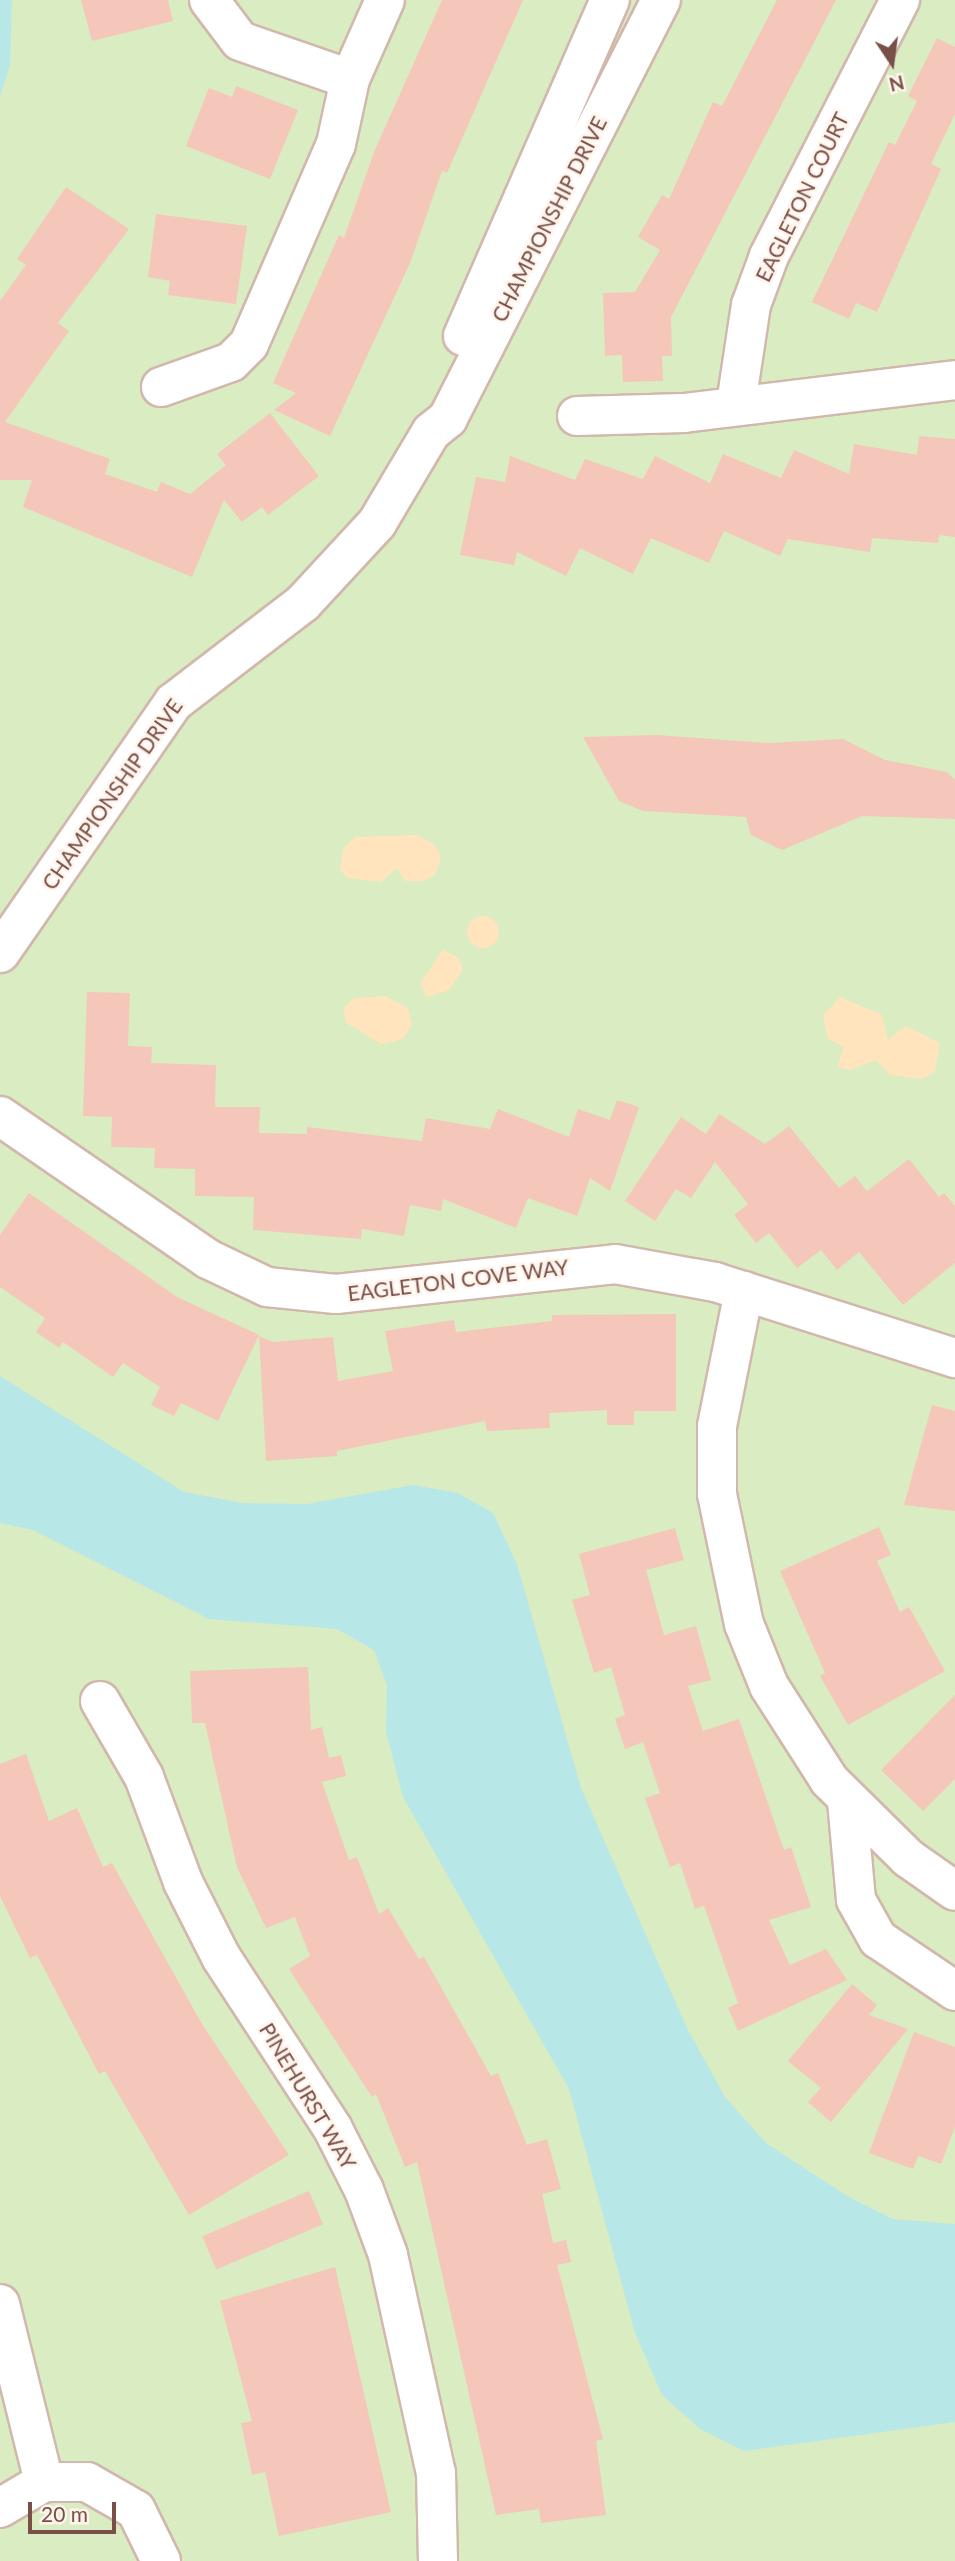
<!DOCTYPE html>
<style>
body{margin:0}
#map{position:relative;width:955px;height:2561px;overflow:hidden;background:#fdefe4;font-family:Lato,sans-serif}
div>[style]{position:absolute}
.green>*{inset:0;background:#daecc2;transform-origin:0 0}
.sand>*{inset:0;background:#ffe4bd}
.round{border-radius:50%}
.water>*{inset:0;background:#b7e8e7}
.building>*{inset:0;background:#f4c7ba;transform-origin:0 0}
.roads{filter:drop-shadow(2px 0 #d2b7ac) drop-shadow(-2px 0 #d2b7ac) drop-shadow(0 2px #d2b7ac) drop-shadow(0 -2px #d2b7ac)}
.minor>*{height:38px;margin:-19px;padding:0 19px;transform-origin:19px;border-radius:19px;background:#fff}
span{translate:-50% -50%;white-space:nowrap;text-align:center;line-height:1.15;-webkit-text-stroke:5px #fff4ec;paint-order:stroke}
.street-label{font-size:21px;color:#785048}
.north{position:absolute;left:857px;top:28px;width:70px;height:70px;-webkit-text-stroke:5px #fff4ec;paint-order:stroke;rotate:167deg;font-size:19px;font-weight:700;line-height:28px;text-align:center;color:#785048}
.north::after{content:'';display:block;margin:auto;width:24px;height:32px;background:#785048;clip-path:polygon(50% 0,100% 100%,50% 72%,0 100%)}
.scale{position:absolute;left:28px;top:2502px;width:88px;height:32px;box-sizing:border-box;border:4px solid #785048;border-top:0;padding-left:9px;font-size:21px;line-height:24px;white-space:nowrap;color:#785048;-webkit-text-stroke:5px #fff4ec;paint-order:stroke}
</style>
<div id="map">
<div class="green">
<i style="left:0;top:0;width:955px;height:2561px"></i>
</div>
<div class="sand">
<i style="clip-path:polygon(417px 835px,434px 844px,441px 858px,435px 875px,423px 881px,405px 881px,397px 868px,381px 882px,347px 878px,340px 870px,343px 849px,355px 837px)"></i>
<i class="round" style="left:467px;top:916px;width:32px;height:32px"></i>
<i style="clip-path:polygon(443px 950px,459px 958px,463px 970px,449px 990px,427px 997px,420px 984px)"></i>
<i style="clip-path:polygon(385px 996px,408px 1008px,412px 1025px,403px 1039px,381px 1044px,345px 1022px,344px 1008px,354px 998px)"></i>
<i style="clip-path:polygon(840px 997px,882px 1015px,888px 1040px,906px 1026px,940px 1043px,935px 1072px,922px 1079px,890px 1075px,876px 1060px,850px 1070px,837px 1067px,844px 1047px,828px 1039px,823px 1015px)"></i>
</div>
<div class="water">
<i style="clip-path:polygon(0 0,12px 0,10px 66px,0 96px)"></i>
<i style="clip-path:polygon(0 1376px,184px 1492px,243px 1503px,307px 1504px,413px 1485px,458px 1493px,493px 1513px,517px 1564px,581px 1788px,687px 2028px,725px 2097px,767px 2144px,849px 2197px,893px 2219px,955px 2224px,955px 2422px,744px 2451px,700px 2429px,662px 2395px,635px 2333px,569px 2089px,403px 1797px,386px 1732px,387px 1685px,374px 1650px,337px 1629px,209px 1619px,33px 1530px,0 1523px)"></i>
</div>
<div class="building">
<i style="clip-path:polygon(81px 0,168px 0,173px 21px,92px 41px)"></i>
<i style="clip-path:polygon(442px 0,523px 0,447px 173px,442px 171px,410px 263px,330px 436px,274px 410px,296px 393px,273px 383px,339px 235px,344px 238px,374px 152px)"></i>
<i style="clip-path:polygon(777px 0,836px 0,671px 317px,672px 356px,662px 356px,663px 381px,623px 382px,622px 355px,605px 356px,603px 293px,635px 292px,660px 250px,638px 237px,662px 195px,669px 199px,713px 102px,722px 106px)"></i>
<i style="clip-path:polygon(937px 38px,955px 47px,955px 114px,931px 164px,941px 169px,877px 312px,856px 303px,849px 319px,812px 302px,889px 142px,895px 145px,917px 101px,908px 96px)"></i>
<i style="clip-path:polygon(236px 86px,298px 110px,270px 179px,186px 146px,209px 88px,232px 97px)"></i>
<i style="clip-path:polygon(66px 187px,129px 229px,58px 323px,69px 331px,5px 422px,110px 459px,105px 474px,157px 492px,161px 482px,190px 494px,226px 465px,217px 454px,270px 413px,319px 476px,268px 515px,262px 507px,242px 522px,224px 500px,192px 577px,23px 507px,32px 480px,0 480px,0 301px,26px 265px,17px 259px)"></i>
<i style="clip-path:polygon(156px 214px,247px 226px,236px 304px,168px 295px,170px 281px,148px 277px)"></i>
<i style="clip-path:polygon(919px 436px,955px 439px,955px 537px,939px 535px,938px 543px,872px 538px,870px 552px,788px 539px,780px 556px,724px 531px,709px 563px,651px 538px,633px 574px,580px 548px,566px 576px,517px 552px,514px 565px,460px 555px,476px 477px,505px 482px,510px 456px,575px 480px,585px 459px,643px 479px,655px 456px,710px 483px,723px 454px,781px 478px,794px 450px,849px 474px,854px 444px,917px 455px)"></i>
<i style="clip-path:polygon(657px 735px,768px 743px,843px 739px,885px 760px,947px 772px,955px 780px,955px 819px,862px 816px,782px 850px,751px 835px,746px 817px,643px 811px,619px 801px,583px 737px)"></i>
<i style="clip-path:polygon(87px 992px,130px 993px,128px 1046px,152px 1047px,151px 1063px,216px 1065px,215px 1107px,260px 1107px,259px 1133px,307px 1134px,307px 1127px,422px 1141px,426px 1118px,490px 1129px,498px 1109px,569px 1137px,578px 1109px,610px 1120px,617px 1100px,639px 1107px,610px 1191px,590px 1178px,577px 1216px,528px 1198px,516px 1228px,443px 1199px,441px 1211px,410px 1205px,404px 1236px,362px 1229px,361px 1239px,253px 1230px,254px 1197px,195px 1196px,195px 1169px,154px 1168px,155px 1148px,111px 1147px,112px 1117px,83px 1116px)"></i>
<i style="clip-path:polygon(719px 1114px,765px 1144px,789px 1126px,839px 1188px,855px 1176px,867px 1191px,909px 1159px,939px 1197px,944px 1193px,955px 1206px,955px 1263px,903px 1305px,859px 1252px,837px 1270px,821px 1250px,797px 1268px,769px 1233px,756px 1243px,734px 1215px,748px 1204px,715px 1162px,691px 1198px,676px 1189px,655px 1221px,625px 1201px,681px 1117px,706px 1134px)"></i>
<i style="clip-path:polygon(29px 1193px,177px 1297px,259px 1335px,218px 1421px,181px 1403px,174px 1416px,151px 1405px,160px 1387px,123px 1363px,113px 1377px,63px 1342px,59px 1348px,36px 1332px,45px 1318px,0 1287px,0 1235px)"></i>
<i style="clip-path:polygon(676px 1314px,676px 1411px,634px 1411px,634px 1425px,607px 1425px,607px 1410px,549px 1413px,550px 1428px,487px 1431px,485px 1421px,337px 1451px,337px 1456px,266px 1461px,259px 1336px,273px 1342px,333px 1337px,338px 1381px,393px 1371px,385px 1331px,454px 1320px,456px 1332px,552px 1321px,552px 1315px)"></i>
<i style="clip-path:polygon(932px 1405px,955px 1411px,955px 1511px,904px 1505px)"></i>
<i style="clip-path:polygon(879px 1527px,891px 1555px,877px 1561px,900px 1612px,909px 1607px,945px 1671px,848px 1725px,820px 1676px,825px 1673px,780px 1571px)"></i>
<i style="clip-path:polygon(675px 1528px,684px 1560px,646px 1570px,664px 1635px,696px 1626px,711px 1680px,688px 1686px,703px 1731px,739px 1719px,784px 1850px,791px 1847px,811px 1907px,769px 1920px,790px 1965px,826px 1949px,847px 1980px,738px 2031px,728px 2008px,738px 2003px,704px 1906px,695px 1909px,680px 1863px,670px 1867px,645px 1798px,660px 1793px,643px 1742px,625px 1749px,615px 1719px,625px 1715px,611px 1667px,594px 1673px,572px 1600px,590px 1595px,579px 1554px)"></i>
<i style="clip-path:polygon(308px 1667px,311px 1730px,322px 1727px,329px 1758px,341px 1755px,346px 1776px,322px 1782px,349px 1860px,357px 1857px,379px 1914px,388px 1908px,419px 1959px,424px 1957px,491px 2076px,498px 2073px,527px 2145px,547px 2139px,561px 2189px,542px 2194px,553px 2243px,566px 2240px,571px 2262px,557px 2265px,603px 2439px,596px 2441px,606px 2515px,541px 2523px,539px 2509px,496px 2515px,417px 2162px,405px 2167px,376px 2094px,372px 2097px,289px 1969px,310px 1956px,295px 1917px,266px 1928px,237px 1867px,205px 1723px,192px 1723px,190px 1671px)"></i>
<i style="clip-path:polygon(955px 1695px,955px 1779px,923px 1811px,881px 1770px)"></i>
<i style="clip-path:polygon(26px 1754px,49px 1821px,77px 1808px,103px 1867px,112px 1863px,202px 2024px,289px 2155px,189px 2215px,105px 2071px,99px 2074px,37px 1955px,30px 1958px,0 1896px,0 1764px)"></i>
<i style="clip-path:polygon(852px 1984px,877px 2005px,869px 2015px,908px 2029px,831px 2122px,808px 2102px,821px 2088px,788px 2061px)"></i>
<i style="clip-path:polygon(914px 2032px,955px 2047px,955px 2127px,941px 2164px,918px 2156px,913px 2169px,869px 2153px)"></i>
<i style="left:309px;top:2191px;width:36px;height:116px;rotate:67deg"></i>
<i style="clip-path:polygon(335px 2267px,391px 2512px,279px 2536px,265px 2472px,252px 2475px,241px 2423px,252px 2421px,220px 2301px)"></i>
</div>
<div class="roads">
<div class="minor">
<i style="left:209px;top:0;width:51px;rotate:52.9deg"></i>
<i style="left:240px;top:41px;width:116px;rotate:19.1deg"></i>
<i style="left:463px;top:336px;width:367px;rotate:-66.4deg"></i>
<i style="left:161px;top:387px;width:74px;rotate:-19.7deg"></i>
<i style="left:231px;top:362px;width:25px;rotate:-45deg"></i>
<i style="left:249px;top:344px;width:218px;rotate:-66.5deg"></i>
<i style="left:336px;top:144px;width:66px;rotate:-77.8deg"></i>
<i style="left:350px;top:79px;width:86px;rotate:-66.1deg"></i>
<i style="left:736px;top:404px;width:100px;rotate:-81.4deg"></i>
<i style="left:751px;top:305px;width:52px;rotate:-69.8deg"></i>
<i style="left:769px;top:256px;width:288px;rotate:-62.9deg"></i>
<i style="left:577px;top:416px;width:107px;rotate:-1.6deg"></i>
<i style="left:684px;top:413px;width:273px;rotate:-6.9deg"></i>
<i style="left:0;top:953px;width:305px;rotate:-55.3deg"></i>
<i style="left:174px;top:702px;width:163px;rotate:-37.5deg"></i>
<i style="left:303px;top:603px;width:109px;rotate:-47.2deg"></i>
<i style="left:377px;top:523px;width:106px;rotate:-59.3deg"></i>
<i style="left:431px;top:432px;width:22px;rotate:-39deg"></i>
<i style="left:448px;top:418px;width:469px;rotate:-63deg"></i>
<i style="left:0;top:1116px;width:252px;rotate:34.5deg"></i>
<i style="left:208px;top:1259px;width:65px;rotate:25.4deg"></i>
<i style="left:267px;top:1287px;width:69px;rotate:5.8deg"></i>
<i style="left:336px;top:1294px;width:281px;rotate:-6.1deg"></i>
<i style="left:615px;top:1264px;width:102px;rotate:10.2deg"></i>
<i style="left:715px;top:1282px;width:252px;rotate:17.6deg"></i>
<i style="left:744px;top:1291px;width:138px;rotate:101.3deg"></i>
<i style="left:717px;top:1426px;width:68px;rotate:90deg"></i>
<i style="left:717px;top:1494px;width:133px;rotate:78.3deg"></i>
<i style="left:744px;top:1624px;width:67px;rotate:68deg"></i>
<i style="left:769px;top:1686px;width:112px;rotate:57.4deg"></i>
<i style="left:829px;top:1780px;width:111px;rotate:44.6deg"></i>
<i style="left:908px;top:1858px;width:57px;rotate:35.1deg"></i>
<i style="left:100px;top:1701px;width:88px;rotate:59.9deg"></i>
<i style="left:144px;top:1777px;width:112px;rotate:69.6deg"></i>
<i style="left:183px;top:1882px;width:84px;rotate:63.1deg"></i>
<i style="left:221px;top:1957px;width:205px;rotate:56.9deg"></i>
<i style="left:333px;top:2129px;width:68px;rotate:63.1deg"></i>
<i style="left:364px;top:2190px;width:69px;rotate:69.7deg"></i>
<i style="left:388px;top:2255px;width:223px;rotate:77.6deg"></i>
<i style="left:436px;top:2473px;width:88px;rotate:88.7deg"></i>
<i style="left:847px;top:1801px;width:99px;rotate:84.8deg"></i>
<i style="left:856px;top:1900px;width:45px;rotate:60.6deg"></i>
<i style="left:878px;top:1939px;width:93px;rotate:34deg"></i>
<i style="left:0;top:2304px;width:183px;rotate:76.1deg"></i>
<i style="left:0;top:2508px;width:51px;rotate:-30.6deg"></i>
<i style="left:44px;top:2482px;width:43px"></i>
<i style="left:87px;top:2482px;width:56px;rotate:29.7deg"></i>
<i style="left:136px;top:2510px;width:57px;rotate:63.9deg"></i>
</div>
</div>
<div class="street-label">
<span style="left:802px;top:197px;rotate:-64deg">EAGLETON COURT</span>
<span style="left:549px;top:219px;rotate:-63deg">CHAMPIONSHIP DRIVE</span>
<span style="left:112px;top:794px;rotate:-55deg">CHAMPIONSHIP DRIVE</span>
<span style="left:458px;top:1280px;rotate:-7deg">EAGLETON COVE WAY</span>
<span style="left:308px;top:2096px;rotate:59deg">PINEHURST WAY</span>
</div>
<div class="north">N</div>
<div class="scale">20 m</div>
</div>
